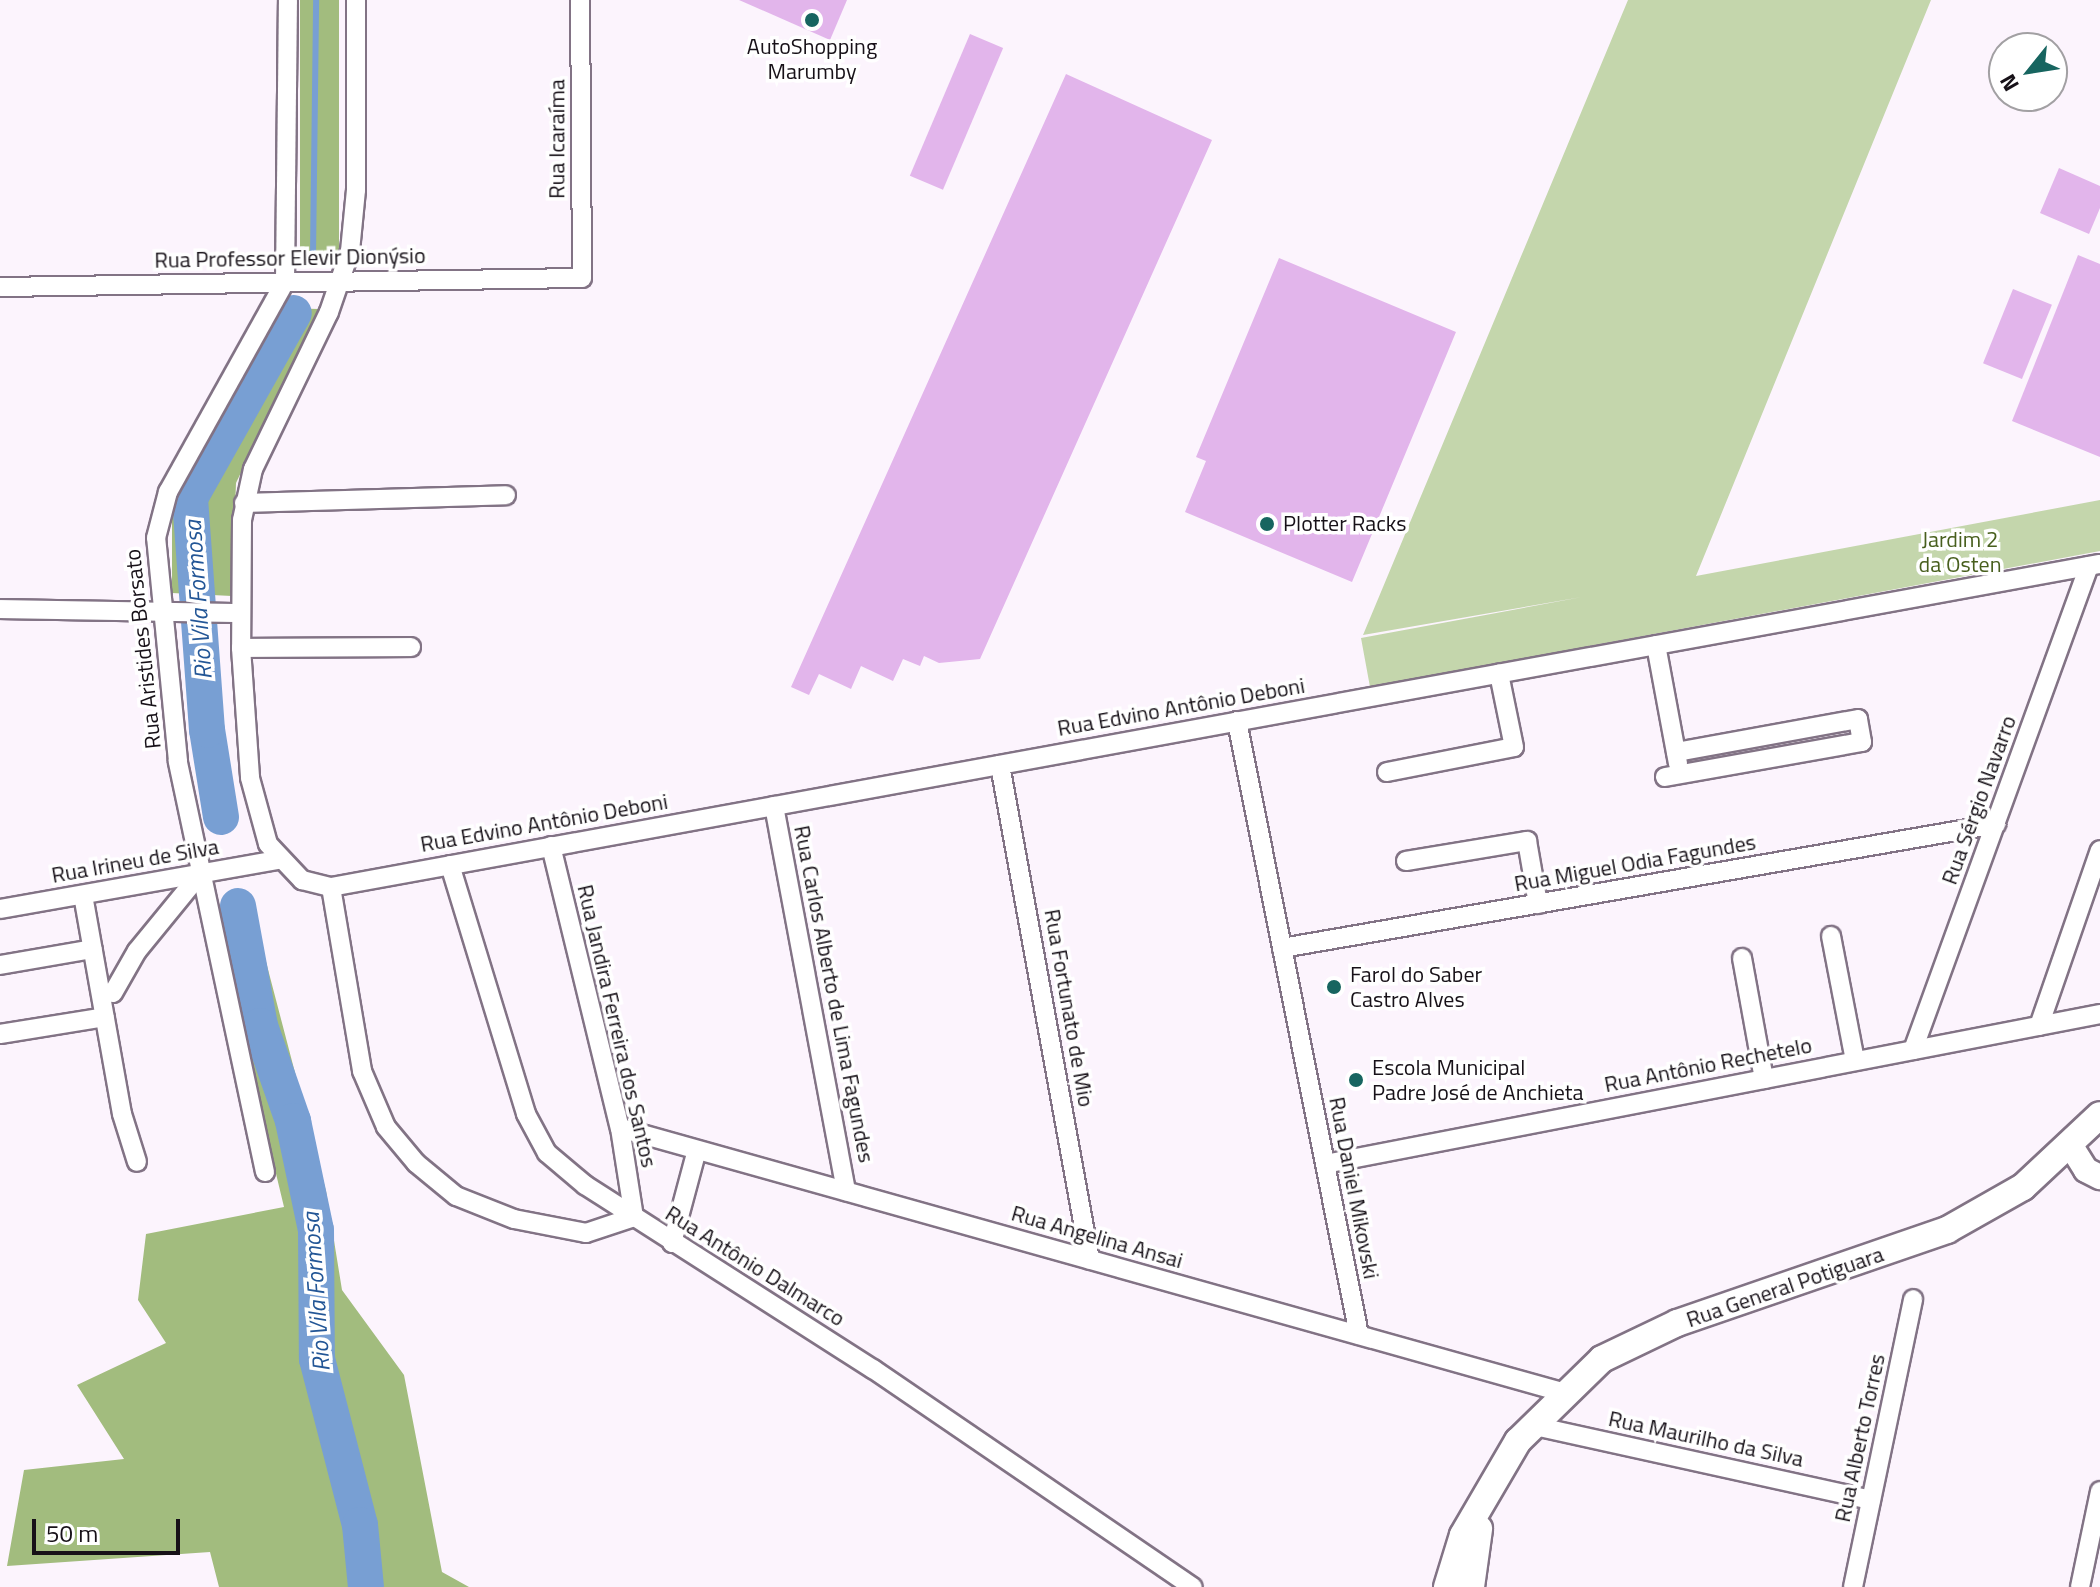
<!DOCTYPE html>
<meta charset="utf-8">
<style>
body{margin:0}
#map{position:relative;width:2100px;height:1587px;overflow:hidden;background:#fcf4fd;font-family:"Titillium Web",sans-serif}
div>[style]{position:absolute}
.green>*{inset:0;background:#c4d6ac}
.forest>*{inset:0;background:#a2bc7e;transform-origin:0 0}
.stream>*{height:6px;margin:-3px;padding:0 3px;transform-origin:3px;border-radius:3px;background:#789fd3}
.river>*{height:36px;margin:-18px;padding:0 18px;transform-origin:18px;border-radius:18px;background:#789fd3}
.building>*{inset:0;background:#e2b5eb;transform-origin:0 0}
.roads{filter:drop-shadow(2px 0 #827385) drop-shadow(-2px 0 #827385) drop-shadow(0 2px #827385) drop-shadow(0 -2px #827385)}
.minor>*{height:18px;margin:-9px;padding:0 9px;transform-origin:9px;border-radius:9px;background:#fff}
.tertiary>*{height:24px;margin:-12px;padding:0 12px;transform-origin:12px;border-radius:12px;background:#fff}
.secondary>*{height:26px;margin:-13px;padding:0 13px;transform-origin:13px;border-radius:13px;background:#fff}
.dots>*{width:22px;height:22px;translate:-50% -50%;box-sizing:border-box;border:4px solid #fff;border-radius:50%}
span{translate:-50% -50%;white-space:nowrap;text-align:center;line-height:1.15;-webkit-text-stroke:7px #fff;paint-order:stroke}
.poi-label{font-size:22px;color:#171118}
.left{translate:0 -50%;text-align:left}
.street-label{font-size:22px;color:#171118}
.park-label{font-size:22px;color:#485f1e}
.water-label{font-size:24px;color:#235696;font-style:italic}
.north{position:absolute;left:1988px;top:32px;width:80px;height:80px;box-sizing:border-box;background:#fff;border:2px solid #a2a0a3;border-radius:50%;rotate:240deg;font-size:22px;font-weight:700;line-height:32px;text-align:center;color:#171118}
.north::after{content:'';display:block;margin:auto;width:28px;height:36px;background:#176560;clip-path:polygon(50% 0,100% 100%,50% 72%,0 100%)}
.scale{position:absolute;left:32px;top:1519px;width:148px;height:36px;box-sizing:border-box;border:4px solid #171118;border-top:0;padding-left:10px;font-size:24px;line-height:28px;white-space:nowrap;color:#171118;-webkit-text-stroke:6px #fff;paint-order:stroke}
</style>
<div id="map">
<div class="green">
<i style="clip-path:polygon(1628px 0,1931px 0,1696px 576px,2100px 500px,2100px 551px,1370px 687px,1361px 638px,1582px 597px,1363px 635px)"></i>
</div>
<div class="forest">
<i style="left:300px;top:0;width:39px;height:263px"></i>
<i style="clip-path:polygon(278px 308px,319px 309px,236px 483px,232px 596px,172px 593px,172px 510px)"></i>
<i style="clip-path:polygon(259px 935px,326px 1191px,342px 1290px,404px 1375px,442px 1572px,469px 1587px,219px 1587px,210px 1552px,7px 1566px,24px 1470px,124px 1459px,77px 1385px,166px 1343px,138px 1300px,146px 1234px,284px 1207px,219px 936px)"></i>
</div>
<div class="stream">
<i style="left:313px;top:256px;width:256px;rotate:-89.3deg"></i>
</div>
<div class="river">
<i style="left:221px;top:817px;width:88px;rotate:-99.1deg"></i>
<i style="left:207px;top:730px;width:233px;rotate:-94.2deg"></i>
<i style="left:190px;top:498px;width:212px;rotate:-60.7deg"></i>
<i style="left:238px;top:906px;width:122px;rotate:79.6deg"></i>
<i style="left:260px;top:1026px;width:101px;rotate:70.8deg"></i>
<i style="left:293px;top:1121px;width:111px;rotate:78.1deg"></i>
<i style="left:316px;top:1230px;width:129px;rotate:89.6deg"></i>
<i style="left:317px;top:1359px;width:171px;rotate:75.5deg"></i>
<i style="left:360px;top:1525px;width:62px;rotate:84.5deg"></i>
</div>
<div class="building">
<i style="clip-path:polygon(739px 0,847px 0,830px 40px)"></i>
<i style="left:970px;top:34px;width:36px;height:154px;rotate:23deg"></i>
<i style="clip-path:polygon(1066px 74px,1212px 140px,980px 659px,939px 663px,924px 656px,920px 666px,903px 659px,893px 681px,861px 666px,851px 689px,819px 674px,809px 695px,791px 687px)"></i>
<i style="clip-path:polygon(2059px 168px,2100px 186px,2100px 208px,2089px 234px,2040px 213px)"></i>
<i style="clip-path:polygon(2078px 255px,2100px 264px,2100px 457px,2012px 421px)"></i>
<i style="clip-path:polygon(1279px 258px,1456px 332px,1352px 582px,1185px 512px,1206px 461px,1196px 457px)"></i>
<i style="left:2013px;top:289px;width:42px;height:80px;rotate:22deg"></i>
</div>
<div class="roads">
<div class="minor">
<i style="left:356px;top:0;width:190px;rotate:90deg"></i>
<i style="left:356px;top:190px;width:61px;rotate:95.6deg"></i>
<i style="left:350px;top:251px;width:65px;rotate:109deg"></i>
<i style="left:329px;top:312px;width:174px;rotate:115.8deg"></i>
<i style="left:253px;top:469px;width:52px;rotate:102.2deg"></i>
<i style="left:242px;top:520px;width:128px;rotate:90.4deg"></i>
<i style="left:241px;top:648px;width:130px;rotate:86deg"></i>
<i style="left:250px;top:778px;width:68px;rotate:74.7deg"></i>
<i style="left:268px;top:844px;width:50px;rotate:46.6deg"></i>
<i style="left:302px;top:880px;width:30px;rotate:14deg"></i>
<i style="left:331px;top:887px;width:1798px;rotate:-10.35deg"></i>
<i style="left:0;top:287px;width:582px;rotate:-0.89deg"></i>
<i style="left:582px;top:278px;width:278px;rotate:-90.4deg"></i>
<i style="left:244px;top:503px;width:262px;rotate:-1.7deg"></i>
<i style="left:0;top:609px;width:240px;rotate:1deg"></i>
<i style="left:1656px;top:645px;width:121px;rotate:79.5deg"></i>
<i style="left:241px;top:648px;width:170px;rotate:-0.3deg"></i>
<i style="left:1237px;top:721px;width:626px;rotate:78.76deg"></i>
<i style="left:1000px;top:765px;width:503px;rotate:79.7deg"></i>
<i style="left:1387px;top:772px;width:129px;rotate:-11.1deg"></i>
<i style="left:1514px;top:747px;width:75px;rotate:-101.6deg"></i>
<i style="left:1665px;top:777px;width:200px;rotate:-10.1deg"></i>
<i style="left:1862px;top:742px;width:23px;rotate:-100deg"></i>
<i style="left:1858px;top:719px;width:185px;rotate:169.7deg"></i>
<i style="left:774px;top:806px;width:392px;rotate:79.4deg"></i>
<i style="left:551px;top:846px;width:290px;rotate:76.3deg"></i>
<i style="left:620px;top:1128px;width:90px;rotate:81.1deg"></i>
<i style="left:1406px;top:861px;width:123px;rotate:-9.4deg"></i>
<i style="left:1527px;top:841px;width:64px;rotate:80.1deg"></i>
<i style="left:450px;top:865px;width:260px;rotate:73deg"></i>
<i style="left:526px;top:1114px;width:44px;rotate:61.7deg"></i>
<i style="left:547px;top:1153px;width:50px;rotate:40.1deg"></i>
<i style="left:585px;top:1185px;width:342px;rotate:32.6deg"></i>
<i style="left:873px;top:1369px;width:387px;rotate:34.3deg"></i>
<i style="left:331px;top:887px;width:187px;rotate:80.4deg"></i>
<i style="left:362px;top:1071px;width:61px;rotate:66.8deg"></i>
<i style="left:386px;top:1127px;width:47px;rotate:50.2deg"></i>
<i style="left:416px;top:1163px;width:52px;rotate:39.5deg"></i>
<i style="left:456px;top:1196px;width:62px;rotate:21.6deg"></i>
<i style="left:514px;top:1219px;width:73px;rotate:11deg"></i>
<i style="left:586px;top:1233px;width:51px;rotate:-18.4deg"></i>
<i style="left:83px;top:895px;width:222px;rotate:79.9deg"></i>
<i style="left:122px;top:1114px;width:50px;rotate:72.6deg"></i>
<i style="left:0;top:909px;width:282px;rotate:-10deg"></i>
<i style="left:1831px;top:936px;width:127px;rotate:79.1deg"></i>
<i style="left:1282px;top:948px;width:725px;rotate:-9.85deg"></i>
<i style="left:1742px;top:958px;width:123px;rotate:79.7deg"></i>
<i style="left:0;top:965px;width:94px;rotate:-9.8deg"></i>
<i style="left:113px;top:993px;width:48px;rotate:-60.3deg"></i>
<i style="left:137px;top:951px;width:99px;rotate:-50.7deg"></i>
<i style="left:2039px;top:1026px;width:186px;rotate:-70.9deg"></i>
<i style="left:0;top:1034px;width:106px;rotate:-9.2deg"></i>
<i style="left:1913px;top:1050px;width:515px;rotate:-70.02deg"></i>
<i style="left:620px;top:1128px;width:978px;rotate:15.66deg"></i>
<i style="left:1325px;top:1164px;width:789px;rotate:-10.95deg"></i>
<i style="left:265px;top:1172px;width:420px;rotate:-102deg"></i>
<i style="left:178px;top:761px;width:224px;rotate:-95.6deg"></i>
<i style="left:156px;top:538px;width:48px;rotate:-75.4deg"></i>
<i style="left:168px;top:492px;width:240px;rotate:-60.9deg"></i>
<i style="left:285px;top:282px;width:282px;rotate:-89.4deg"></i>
<i style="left:672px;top:1243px;width:96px;rotate:-75deg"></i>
<i style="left:1530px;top:1425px;width:349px;rotate:12.4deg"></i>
<i style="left:1853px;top:1587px;width:294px;rotate:-78.2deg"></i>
<i style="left:2080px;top:1587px;width:98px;rotate:-78.2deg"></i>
</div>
<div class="tertiary">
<i style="left:2071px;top:1146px;width:28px;rotate:58deg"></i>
<i style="left:2086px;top:1170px;width:16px;rotate:27deg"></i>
</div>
<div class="secondary">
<i style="left:1447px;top:1587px;width:54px;rotate:-72.9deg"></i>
<i style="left:1463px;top:1535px;width:109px;rotate:-59.7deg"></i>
<i style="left:1518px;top:1441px;width:117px;rotate:-44.3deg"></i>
<i style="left:1602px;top:1359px;width:83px;rotate:-25.6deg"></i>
<i style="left:1677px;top:1323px;width:286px;rotate:-19deg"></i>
<i style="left:1947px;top:1230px;width:87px;rotate:-29.5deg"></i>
<i style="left:2023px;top:1187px;width:105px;rotate:-43.1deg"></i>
<i style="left:1471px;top:1587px;width:59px;rotate:-82.1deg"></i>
</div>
</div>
<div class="dots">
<i style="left:812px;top:20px;background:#176560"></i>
<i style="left:1267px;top:524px;background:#176560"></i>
<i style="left:1334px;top:987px;background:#176560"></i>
<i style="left:1356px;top:1080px;background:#176560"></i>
</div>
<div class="poi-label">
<span style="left:812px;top:59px">AutoShopping<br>Marumby</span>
<span class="left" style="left:1283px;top:524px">Plotter Racks</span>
<span class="left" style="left:1350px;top:987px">Farol do Saber<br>Castro Alves</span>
<span class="left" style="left:1372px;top:1080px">Escola Municipal<br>Padre José de Anchieta</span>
</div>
<div class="street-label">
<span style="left:557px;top:139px;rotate:-90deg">Rua Icaraíma</span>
<span style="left:290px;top:258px;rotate:-1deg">Rua Professor Elevir Dionýsio</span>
<span style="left:143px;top:649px;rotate:-96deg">Rua Aristides Borsato</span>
<span style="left:1181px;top:707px;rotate:-10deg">Rua Edvino Antônio Deboni</span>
<span style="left:1979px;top:800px;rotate:-70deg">Rua Sérgio Navarro</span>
<span style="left:544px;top:823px;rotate:-10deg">Rua Edvino Antônio Deboni</span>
<span style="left:135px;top:861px;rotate:-10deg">Rua Irineu de Silva</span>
<span style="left:1635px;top:863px;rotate:-10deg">Rua Miguel Odia Fagundes</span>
<span style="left:834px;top:994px;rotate:79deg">Rua Carlos Alberto de Lima Fagundes</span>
<span style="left:1069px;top:1008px;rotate:80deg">Rua Fortunato de Mio</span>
<span style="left:617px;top:1026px;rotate:77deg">Rua Jandira Ferreira dos Santos</span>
<span style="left:1708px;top:1065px;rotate:-11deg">Rua Antônio Rechetelo</span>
<span style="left:1354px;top:1188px;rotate:79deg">Rua Daniel Mikovski</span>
<span style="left:1097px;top:1237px;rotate:16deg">Rua Angelina Ansai</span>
<span style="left:755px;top:1266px;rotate:32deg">Rua Antônio Dalmarco</span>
<span style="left:1785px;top:1287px;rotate:-19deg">Rua General Potiguara</span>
<span style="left:1860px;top:1438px;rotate:-78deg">Rua Alberto Torres</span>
<span style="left:1706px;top:1439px;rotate:12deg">Rua Maurilho da Silva</span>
</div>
<div class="park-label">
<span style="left:1960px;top:552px">Jardim 2<br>da Osten</span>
</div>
<div class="water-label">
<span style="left:198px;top:600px;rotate:-94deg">Rio Vila Formosa</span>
<span style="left:316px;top:1292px;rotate:-94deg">Rio Vila Formosa</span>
</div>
<div class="north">N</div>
<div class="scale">50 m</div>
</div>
